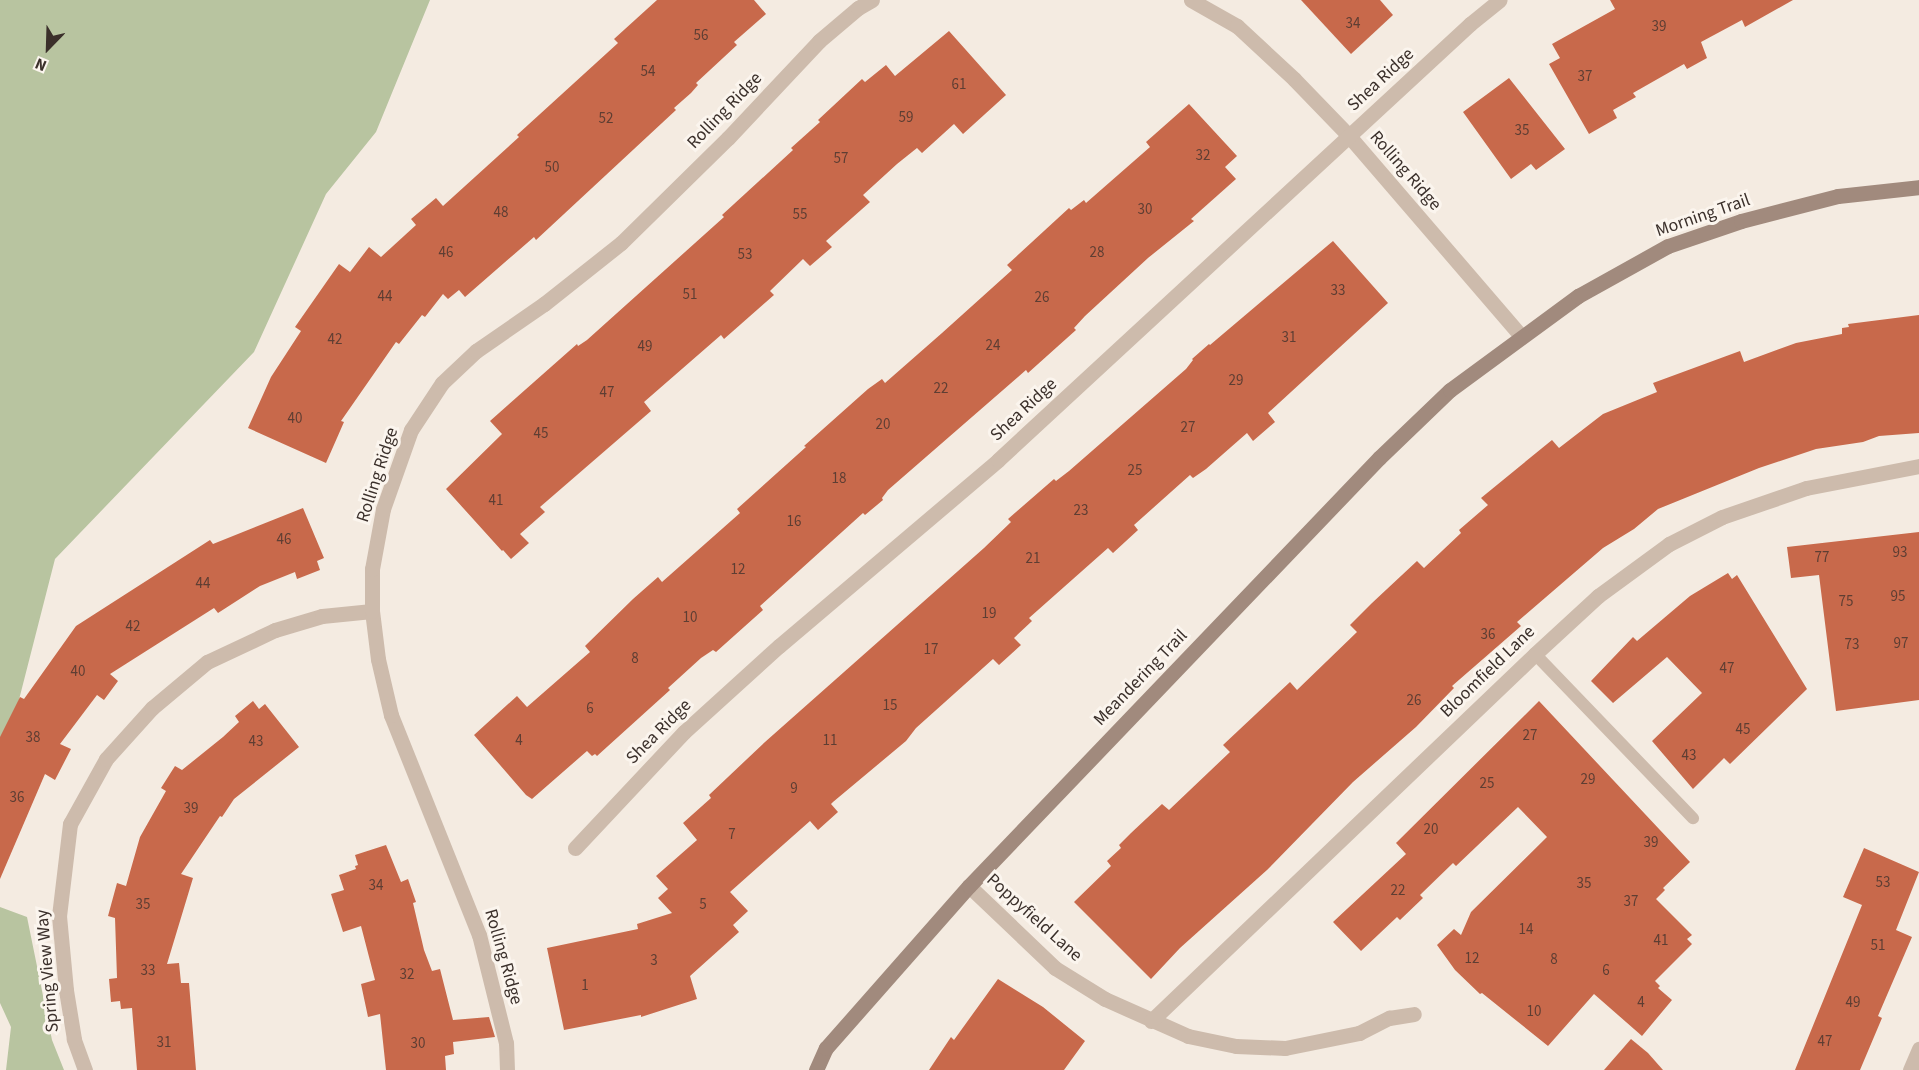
<!DOCTYPE html>
<style>
body{margin:0}
#map{position:relative;width:1919px;height:1070px;overflow:hidden;background:#f4ebe1;font-family:"Source Sans 3",sans-serif}
div>[style]{position:absolute}
.green>*{inset:0;background:#b8c4a0}
.building>*{inset:0;background:#c8694b}
.lane>*{height:12px;margin:-6px;padding:0 6px;transform-origin:6px;border-radius:6px;background:#cdbbac}
.street>*{height:15px;margin:-7.5px;padding:0 7.5px;transform-origin:7.5px;border-radius:7.5px;background:#cdbbac}
.secondary>*{height:15px;margin:-7.5px;padding:0 7.5px;transform-origin:7.5px;border-radius:7.5px;background:#a18a7d}
span{translate:-50% -50%;white-space:nowrap;text-align:center;line-height:1.15;-webkit-text-stroke:6px #fbf5ee;paint-order:stroke}
.number-label{font-size:15px;color:#5e3e33}
.number-label span{-webkit-text-stroke-width:0}
.street-label{font-size:18px;color:#3b302b}
.north{position:absolute;left:18px;top:18px;width:60px;height:60px;-webkit-text-stroke:4px #fbf5ee;paint-order:stroke;rotate:203deg;font-size:16px;font-weight:700;line-height:24px;text-align:center;color:#3b302b}
.north::after{content:'';display:block;margin:auto;width:21px;height:27px;background:#3b302b;clip-path:polygon(50% 0,100% 100%,50% 72%,0 100%)}
</style>
<div id="map">
<div class="green">
<i style="clip-path:polygon(0 0,430px 0,376px 132px,326px 194px,254px 352px,55px 559px,0 774px)"></i>
<i style="clip-path:polygon(0 907px,27px 917px,52px 1040px,64px 1070px,6px 1070px,11px 1027px,0 1003px)"></i>
</div>
<div class="building">
<i style="clip-path:polygon(657px 0,754px 0,766px 14px,734px 42px,737px 45px,696px 83px,698px 85px,691px 93px,674px 108px,676px 110px,536px 240px,534px 237px,465px 297px,459px 290px,448px 299px,443px 294px,425px 317px,422px 315px,399px 344px,396px 342px,341px 421px,344px 422px,326px 463px,248px 428px,271px 377px,301px 331px,295px 327px,339px 264px,350px 272px,369px 247px,381px 257px,416px 225px,411px 219px,436px 198px,443px 206px,519px 137px,517px 135px,618px 43px,614px 39px)"></i>
<i style="clip-path:polygon(1301px 0,1380px 0,1393px 15px,1351px 54px)"></i>
<i style="clip-path:polygon(1610px 0,1793px 0,1745px 27px,1742px 20px,1701px 42px,1707px 58px,1687px 69px,1684px 64px,1633px 93px,1636px 97px,1613px 110px,1617px 118px,1589px 134px,1549px 64px,1560px 58px,1552px 44px,1615px 9px)"></i>
<i style="clip-path:polygon(949px 31px,1006px 95px,963px 134px,954px 124px,922px 153px,917px 148px,897px 164px,863px 195px,870px 202px,826px 241px,832px 247px,810px 266px,803px 259px,770px 291px,774px 295px,724px 339px,721px 335px,644px 402px,651px 411px,540px 507px,545px 512px,520px 534px,529px 543px,511px 559px,503px 550px,502px 551px,446px 489px,502px 434px,490px 421px,577px 344px,578px 346px,587px 340px,724px 217px,722px 215px,793px 150px,791px 148px,820px 122px,818px 120px,862px 79px,865px 82px,886px 65px,895px 76px)"></i>
<i style="clip-path:polygon(1509px 78px,1565px 149px,1536px 170px,1531px 164px,1511px 179px,1463px 112px)"></i>
<i style="clip-path:polygon(1189px 104px,1237px 156px,1225px 167px,1236px 179px,1191px 219px,1194px 221px,1148px 258px,1085px 316px,1074px 328px,1076px 330px,1057px 347px,1028px 373px,1026px 370px,888px 490px,882px 498px,883px 500px,865px 515px,863px 513px,760px 606px,763px 610px,716px 652px,713px 650px,701px 658px,668px 688px,670px 690px,597px 756px,595px 754px,592px 756px,587px 751px,532px 799px,526px 795px,474px 735px,517px 696px,527px 707px,590px 652px,585px 646px,633px 599px,658px 577px,662px 582px,740px 513px,737px 509px,806px 447px,804px 446px,868px 389px,882px 379px,885px 383px,942px 333px,1012px 270px,1007px 265px,1069px 208px,1071px 210px,1084px 200px,1086px 203px,1150px 147px,1146px 142px)"></i>
<i style="clip-path:polygon(1333px 241px,1388px 303px,1268px 413px,1275px 422px,1253px 441px,1247px 433px,1206px 469px,1193px 478px,1190px 475px,1134px 525px,1138px 530px,1113px 553px,1108px 548px,1029px 618px,1032px 621px,1014px 638px,1021px 645px,999px 665px,993px 659px,916px 728px,906px 741px,833px 802px,831px 804px,838px 812px,818px 830px,810px 821px,730px 892px,748px 911px,733px 925px,739px 932px,690px 976px,697px 999px,641px 1017px,641px 1015px,564px 1030px,547px 948px,638px 929px,637px 924px,672px 913px,658px 898px,668px 889px,656px 876px,697px 840px,683px 823px,711px 798px,709px 795px,765px 742px,984px 548px,1011px 522px,1008px 519px,1054px 479px,1056px 481px,1069px 471px,1186px 369px,1193px 360px,1192px 359px,1209px 344px,1210px 345px)"></i>
<i style="clip-path:polygon(1919px 315px,1919px 433px,1879px 436px,1863px 442px,1816px 449px,1759px 468px,1658px 509px,1634px 529px,1603px 548px,1517px 622px,1521px 626px,1452px 686px,1454px 688px,1416px 727px,1353px 782px,1267px 870px,1180px 948px,1151px 979px,1074px 902px,1111px 866px,1107px 861px,1121px 848px,1119px 845px,1131px 833px,1162px 804px,1169px 810px,1230px 752px,1223px 745px,1290px 682px,1297px 690px,1357px 632px,1350px 625px,1372px 603px,1417px 561px,1424px 568px,1461px 533px,1459px 530px,1488px 505px,1481px 498px,1552px 440px,1559px 448px,1603px 414px,1657px 392px,1653px 383px,1740px 351px,1744px 362px,1796px 343px,1842px 334px,1842px 328px,1849px 327px,1848px 324px)"></i>
<i style="clip-path:polygon(303px 508px,324px 558px,317px 561px,320px 570px,297px 579px,295px 572px,260px 586px,218px 613px,214px 608px,110px 674px,118px 681px,104px 700px,97px 695px,60px 744px,71px 749px,55px 780px,45px 774px,0 879px,0 737px,20px 697px,24px 699px,76px 626px,210px 540px,213px 544px)"></i>
<i style="clip-path:polygon(1919px 532px,1919px 700px,1836px 711px,1819px 575px,1791px 578px,1787px 547px)"></i>
<i style="clip-path:polygon(1728px 573px,1732px 579px,1737px 575px,1807px 689px,1730px 764px,1724px 758px,1693px 789px,1652px 741px,1702px 693px,1667px 657px,1613px 703px,1591px 681px,1633px 637px,1637px 641px,1690px 596px)"></i>
<i style="clip-path:polygon(253px 701px,259px 709px,265px 704px,299px 747px,234px 799px,222px 817px,220px 816px,181px 874px,193px 878px,167px 964px,179px 963px,181px 983px,189px 983px,196px 1070px,137px 1070px,132px 1008px,121px 1009px,120px 1001px,111px 1002px,109px 979px,117px 978px,115px 918px,108px 916px,117px 883px,126px 886px,140px 837px,166px 791px,161px 788px,175px 766px,182px 770px,223px 737px,239px 722px,235px 716px)"></i>
<i style="clip-path:polygon(1539px 701px,1690px 862px,1663px 888px,1665px 890px,1656px 899px,1692px 935px,1687px 939px,1692px 944px,1655px 981px,1660px 986px,1658px 988px,1672px 1000px,1642px 1036px,1594px 994px,1548px 1046px,1482px 993px,1480px 994px,1455px 970px,1437px 945px,1454px 929px,1461px 935px,1471px 912px,1547px 837px,1518px 807px,1456px 866px,1453px 863px,1420px 895px,1423px 898px,1400px 920px,1397px 917px,1361px 951px,1333px 922px,1406px 854px,1396px 843px)"></i>
<i style="clip-path:polygon(386px 845px,401px 882px,408px 879px,416px 902px,413px 903px,424px 950px,432px 971px,440px 969px,453px 1020px,489px 1017px,495px 1037px,453px 1042px,454px 1054px,445px 1056px,446px 1070px,386px 1070px,380px 1014px,368px 1017px,361px 984px,375px 980px,361px 926px,343px 932px,331px 894px,344px 890px,339px 875px,356px 869px,355px 866px,358px 865px,355px 855px)"></i>
<i style="clip-path:polygon(1864px 848px,1919px 872px,1896px 930px,1912px 937px,1878px 1016px,1882px 1018px,1860px 1070px,1795px 1070px,1862px 905px,1843px 897px)"></i>
<i style="clip-path:polygon(998px 979px,1043px 1007px,1085px 1041px,1064px 1070px,929px 1070px,951px 1037px,954px 1040px)"></i>
<i style="clip-path:polygon(1631px 1039px,1648px 1053px,1663px 1070px,1604px 1070px)"></i>
</div>
<div class="lane">
<i style="left:1535px;top:654px;width:228px;rotate:46.1deg"></i>
</div>
<div class="street">
<i style="left:1191px;top:0;width:53px;rotate:29.5deg"></i>
<i style="left:1237px;top:26px;width:78px;rotate:42.9deg"></i>
<i style="left:1294px;top:79px;width:79px;rotate:46deg"></i>
<i style="left:1349px;top:136px;width:264px;rotate:49.3deg"></i>
<i style="left:575px;top:848px;width:159px;rotate:-46.8deg"></i>
<i style="left:684px;top:732px;width:128px;rotate:-42.2deg"></i>
<i style="left:779px;top:646px;width:287px;rotate:-40.3deg"></i>
<i style="left:998px;top:460px;width:643px;rotate:-42.73deg"></i>
<i style="left:1470px;top:24px;width:38px;rotate:-39deg"></i>
<i style="left:969px;top:886px;width:119px;rotate:43.6deg"></i>
<i style="left:1055px;top:968px;width:59px;rotate:31.8deg"></i>
<i style="left:1105px;top:999px;width:91px;rotate:24deg"></i>
<i style="left:1188px;top:1036px;width:49px;rotate:11.8deg"></i>
<i style="left:1236px;top:1046px;width:49px;rotate:2.3deg"></i>
<i style="left:1285px;top:1048px;width:76px;rotate:-11.5deg"></i>
<i style="left:1359px;top:1033px;width:34px;rotate:-27deg"></i>
<i style="left:1389px;top:1018px;width:25px;rotate:-9deg"></i>
<i style="left:1151px;top:1021px;width:531px;rotate:-43.7deg"></i>
<i style="left:1535px;top:654px;width:86px;rotate:-42.6deg"></i>
<i style="left:1598px;top:596px;width:88px;rotate:-36.2deg"></i>
<i style="left:1669px;top:544px;width:59px;rotate:-27deg"></i>
<i style="left:1722px;top:517px;width:89px;rotate:-19deg"></i>
<i style="left:1806px;top:488px;width:115px;rotate:-11deg"></i>
<i style="left:85px;top:1070px;width:33px;rotate:-110deg"></i>
<i style="left:74px;top:1039px;width:50px;rotate:-99.3deg"></i>
<i style="left:66px;top:990px;width:74px;rotate:-95.4deg"></i>
<i style="left:59px;top:916px;width:93px;rotate:-83.2deg"></i>
<i style="left:70px;top:824px;width:74px;rotate:-61deg"></i>
<i style="left:106px;top:759px;width:69px;rotate:-48deg"></i>
<i style="left:152px;top:708px;width:72px;rotate:-39.9deg"></i>
<i style="left:207px;top:662px;width:75px;rotate:-25.2deg"></i>
<i style="left:275px;top:630px;width:49px;rotate:-16.6deg"></i>
<i style="left:322px;top:616px;width:50px;rotate:-5.7deg"></i>
<i style="left:507px;top:1070px;width:27px;rotate:-92deg"></i>
<i style="left:506px;top:1043px;width:111px;rotate:-104deg"></i>
<i style="left:479px;top:935px;width:237px;rotate:-111.8deg"></i>
<i style="left:391px;top:715px;width:57px;rotate:-103.1deg"></i>
<i style="left:378px;top:659px;width:48px;rotate:-97.1deg"></i>
<i style="left:372px;top:611px;width:42px;rotate:-90deg"></i>
<i style="left:372px;top:569px;width:61px;rotate:-79.6deg"></i>
<i style="left:383px;top:509px;width:84px;rotate:-70.5deg"></i>
<i style="left:411px;top:430px;width:56px;rotate:-56.6deg"></i>
<i style="left:442px;top:383px;width:47px;rotate:-43.3deg"></i>
<i style="left:476px;top:351px;width:83px;rotate:-34.7deg"></i>
<i style="left:544px;top:304px;width:98px;rotate:-38.4deg"></i>
<i style="left:621px;top:243px;width:150px;rotate:-44.5deg"></i>
<i style="left:728px;top:138px;width:133px;rotate:-46.8deg"></i>
<i style="left:819px;top:41px;width:51px;rotate:-40.2deg"></i>
<i style="left:858px;top:8px;width:16px;rotate:-30deg"></i>
<i style="left:1910px;top:1070px;width:23px;rotate:-67deg"></i>
</div>
<div class="secondary">
<i style="left:816px;top:1070px;width:24px;rotate:-66deg"></i>
<i style="left:826px;top:1048px;width:216px;rotate:-48.6deg"></i>
<i style="left:969px;top:886px;width:593px;rotate:-46.23deg"></i>
<i style="left:1379px;top:458px;width:98px;rotate:-43.8deg"></i>
<i style="left:1450px;top:390px;width:159px;rotate:-36.3deg"></i>
<i style="left:1578px;top:296px;width:103px;rotate:-29.1deg"></i>
<i style="left:1668px;top:246px;width:77px;rotate:-18.9deg"></i>
<i style="left:1741px;top:221px;width:100px;rotate:-14.5deg"></i>
<i style="left:1838px;top:196px;width:81px;rotate:-6.3deg"></i>
</div>
<div class="number-label">
<span style="left:1353px;top:24px">34</span>
<span style="left:1659px;top:27px">39</span>
<span style="left:701px;top:36px">56</span>
<span style="left:648px;top:72px">54</span>
<span style="left:1585px;top:77px">37</span>
<span style="left:959px;top:85px">61</span>
<span style="left:906px;top:118px">59</span>
<span style="left:606px;top:119px">52</span>
<span style="left:1522px;top:131px">35</span>
<span style="left:1203px;top:156px">32</span>
<span style="left:841px;top:159px">57</span>
<span style="left:552px;top:168px">50</span>
<span style="left:1145px;top:210px">30</span>
<span style="left:501px;top:213px">48</span>
<span style="left:800px;top:215px">55</span>
<span style="left:446px;top:253px">46</span>
<span style="left:1097px;top:253px">28</span>
<span style="left:745px;top:255px">53</span>
<span style="left:1338px;top:291px">33</span>
<span style="left:690px;top:295px">51</span>
<span style="left:385px;top:297px">44</span>
<span style="left:1042px;top:298px">26</span>
<span style="left:1289px;top:338px">31</span>
<span style="left:335px;top:340px">42</span>
<span style="left:993px;top:346px">24</span>
<span style="left:645px;top:347px">49</span>
<span style="left:1236px;top:381px">29</span>
<span style="left:941px;top:389px">22</span>
<span style="left:607px;top:393px">47</span>
<span style="left:295px;top:419px">40</span>
<span style="left:883px;top:425px">20</span>
<span style="left:1188px;top:428px">27</span>
<span style="left:541px;top:434px">45</span>
<span style="left:1135px;top:471px">25</span>
<span style="left:839px;top:479px">18</span>
<span style="left:496px;top:501px">41</span>
<span style="left:1081px;top:511px">23</span>
<span style="left:794px;top:522px">16</span>
<span style="left:284px;top:540px">46</span>
<span style="left:1900px;top:553px">93</span>
<span style="left:1822px;top:558px">77</span>
<span style="left:1033px;top:559px">21</span>
<span style="left:738px;top:570px">12</span>
<span style="left:203px;top:584px">44</span>
<span style="left:1898px;top:597px">95</span>
<span style="left:1846px;top:602px">75</span>
<span style="left:989px;top:614px">19</span>
<span style="left:690px;top:618px">10</span>
<span style="left:133px;top:627px">42</span>
<span style="left:1488px;top:635px">36</span>
<span style="left:1901px;top:644px">97</span>
<span style="left:1852px;top:645px">73</span>
<span style="left:931px;top:650px">17</span>
<span style="left:635px;top:659px">8</span>
<span style="left:1727px;top:669px">47</span>
<span style="left:78px;top:672px">40</span>
<span style="left:1414px;top:701px">26</span>
<span style="left:890px;top:706px">15</span>
<span style="left:590px;top:709px">6</span>
<span style="left:1743px;top:730px">45</span>
<span style="left:1530px;top:736px">27</span>
<span style="left:33px;top:738px">38</span>
<span style="left:519px;top:741px">4</span>
<span style="left:830px;top:741px">11</span>
<span style="left:256px;top:742px">43</span>
<span style="left:1689px;top:756px">43</span>
<span style="left:1588px;top:780px">29</span>
<span style="left:1487px;top:784px">25</span>
<span style="left:794px;top:789px">9</span>
<span style="left:17px;top:798px">36</span>
<span style="left:191px;top:809px">39</span>
<span style="left:1431px;top:830px">20</span>
<span style="left:732px;top:835px">7</span>
<span style="left:1651px;top:843px">39</span>
<span style="left:1883px;top:883px">53</span>
<span style="left:1584px;top:884px">35</span>
<span style="left:376px;top:886px">34</span>
<span style="left:1398px;top:891px">22</span>
<span style="left:1631px;top:902px">37</span>
<span style="left:143px;top:905px">35</span>
<span style="left:703px;top:905px">5</span>
<span style="left:1526px;top:930px">14</span>
<span style="left:1661px;top:941px">41</span>
<span style="left:1878px;top:946px">51</span>
<span style="left:1472px;top:959px">12</span>
<span style="left:1554px;top:960px">8</span>
<span style="left:654px;top:961px">3</span>
<span style="left:148px;top:971px">33</span>
<span style="left:1606px;top:971px">6</span>
<span style="left:407px;top:975px">32</span>
<span style="left:585px;top:986px">1</span>
<span style="left:1641px;top:1003px">4</span>
<span style="left:1853px;top:1003px">49</span>
<span style="left:1534px;top:1012px">10</span>
<span style="left:1825px;top:1042px">47</span>
<span style="left:164px;top:1043px">31</span>
<span style="left:418px;top:1044px">30</span>
</div>
<div class="street-label">
<span style="left:1381px;top:80px;rotate:-43deg">Shea Ridge</span>
<span style="left:725px;top:111px;rotate:-46deg">Rolling Ridge</span>
<span style="left:1405px;top:171px;rotate:49deg">Rolling Ridge</span>
<span style="left:1703px;top:216px;rotate:-19deg">Morning Trail</span>
<span style="left:1024px;top:410px;rotate:-43deg">Shea Ridge</span>
<span style="left:378px;top:475px;rotate:-72deg">Rolling Ridge</span>
<span style="left:1488px;top:672px;rotate:-44deg">Bloomfield Lane</span>
<span style="left:1141px;top:678px;rotate:-46deg">Meandering Trail</span>
<span style="left:659px;top:732px;rotate:-45deg">Shea Ridge</span>
<span style="left:1034px;top:918px;rotate:42deg">Poppyfield Lane</span>
<span style="left:503px;top:957px;rotate:74deg">Rolling Ridge</span>
<span style="left:48px;top:971px;rotate:-95deg">Spring View Way</span>
</div>
<div class="north">N</div>
</div>
